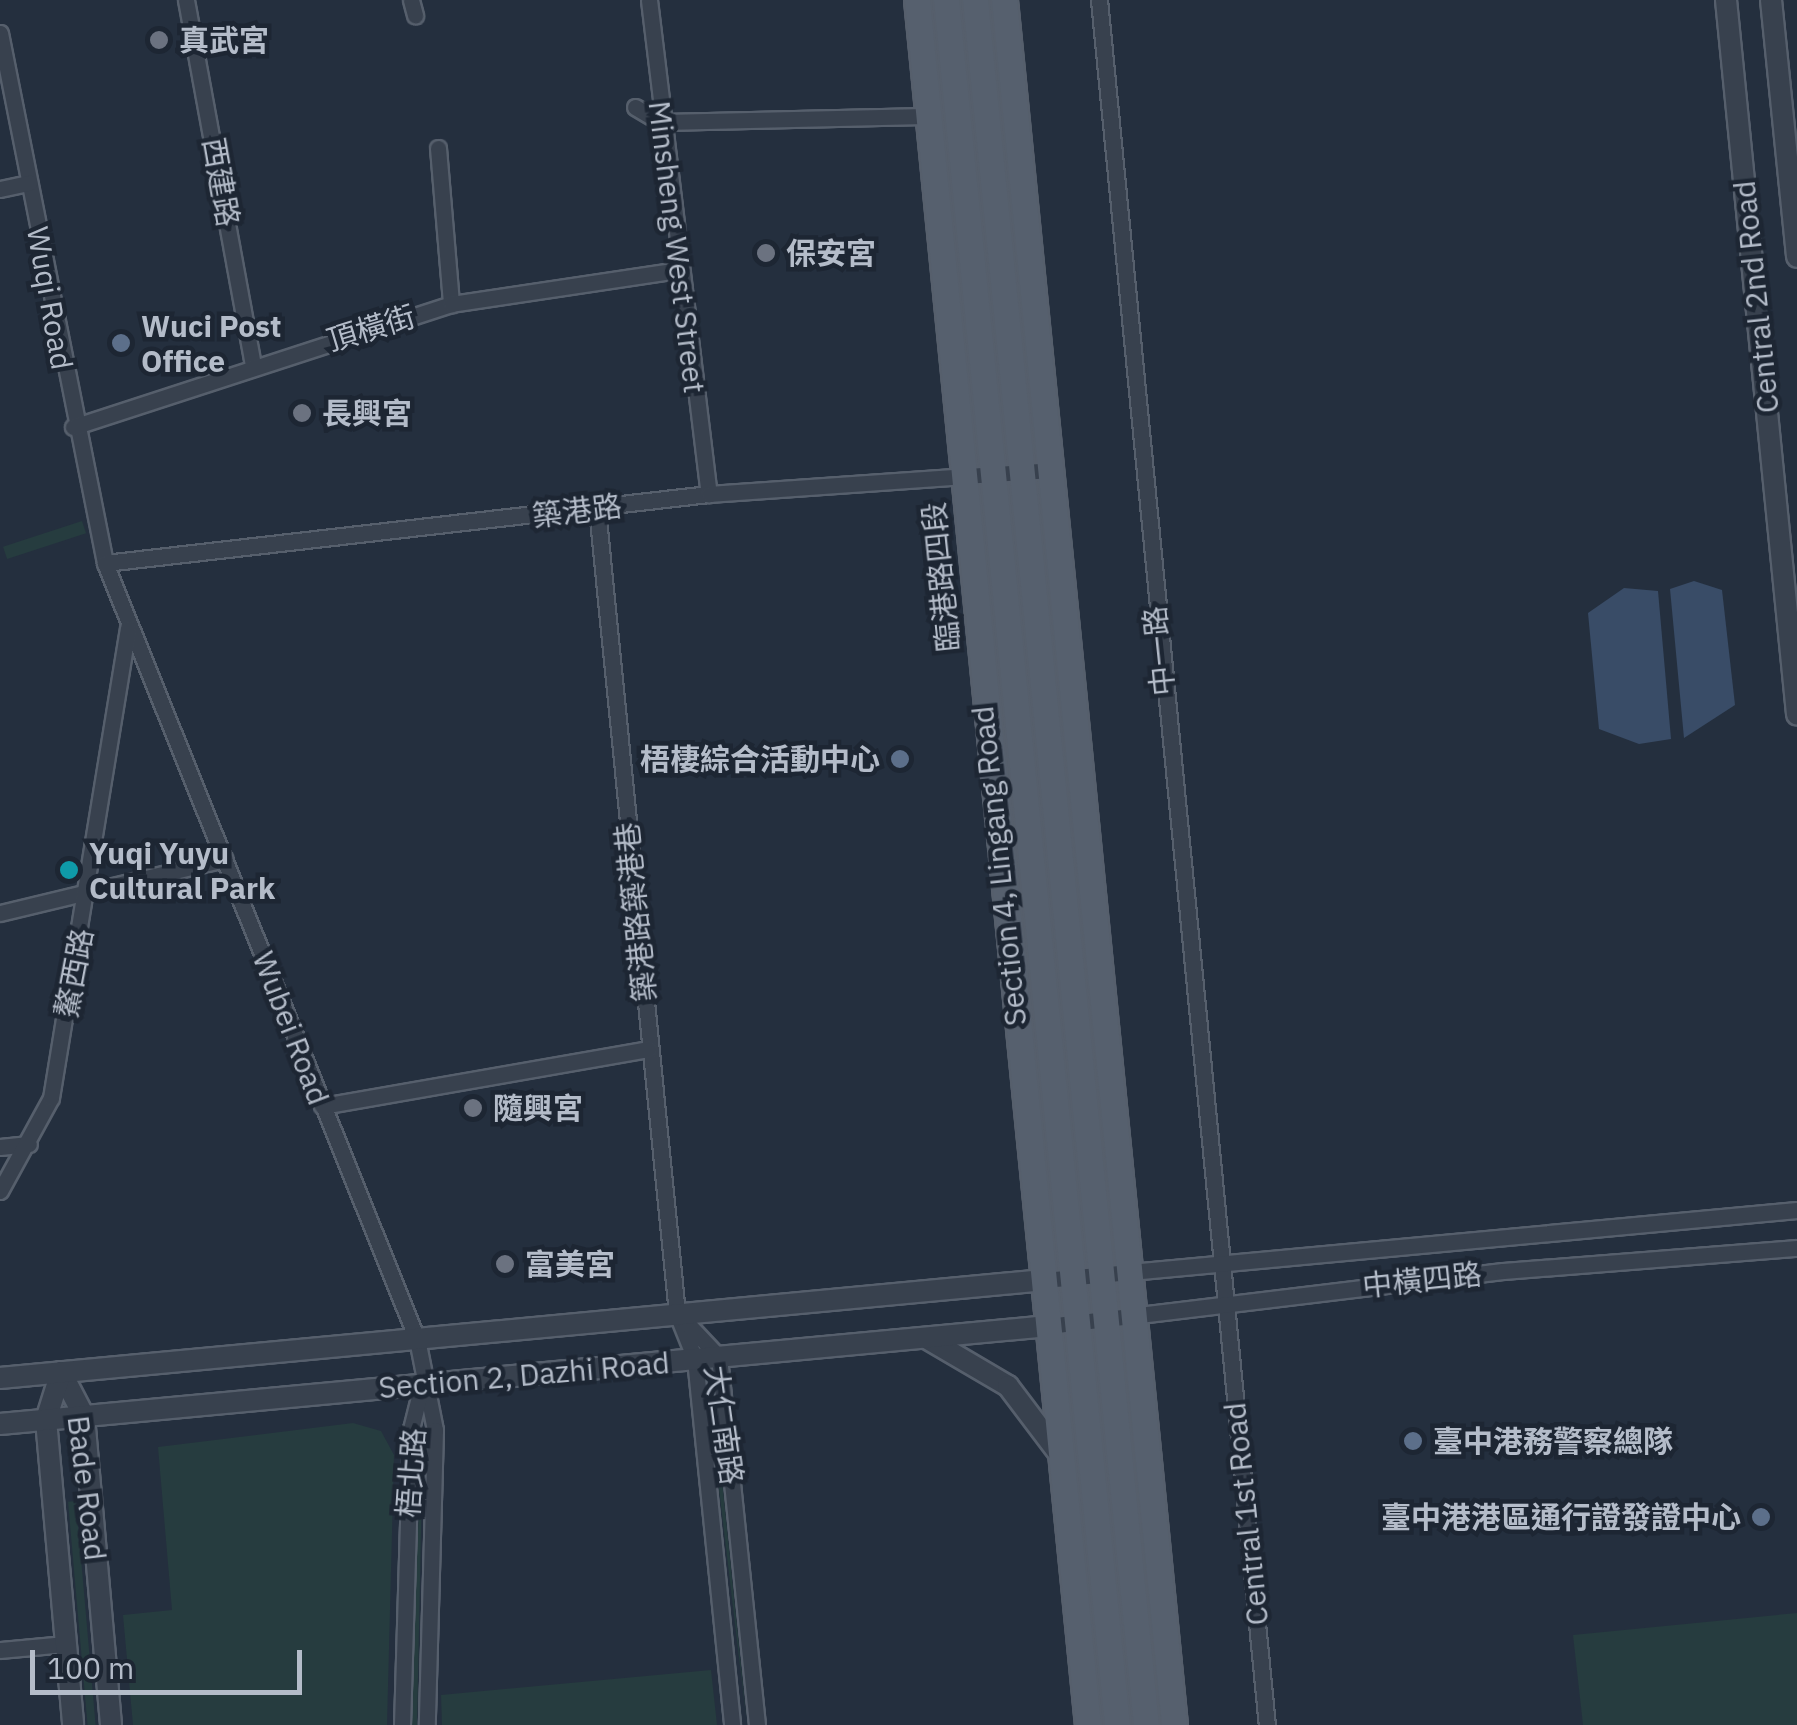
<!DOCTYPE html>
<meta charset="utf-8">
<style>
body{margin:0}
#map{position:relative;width:1797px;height:1725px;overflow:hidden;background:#242f3e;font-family:"IBM Plex Sans","Noto Sans TC",sans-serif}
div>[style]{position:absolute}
.green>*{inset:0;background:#263c3f;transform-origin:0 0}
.water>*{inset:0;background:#394c67}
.roads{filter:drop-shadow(2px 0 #565f6c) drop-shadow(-2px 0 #565f6c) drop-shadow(0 2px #565f6c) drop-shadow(0 -2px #565f6c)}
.minor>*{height:15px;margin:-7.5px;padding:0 7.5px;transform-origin:7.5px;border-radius:7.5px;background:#38414e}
.tertiary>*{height:20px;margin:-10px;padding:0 10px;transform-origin:10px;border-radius:10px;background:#38414e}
.primary>*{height:25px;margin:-12.5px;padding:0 12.5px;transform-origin:12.5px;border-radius:12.5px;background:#56606e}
.dots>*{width:28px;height:28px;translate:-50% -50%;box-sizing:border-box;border:5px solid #1d2633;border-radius:50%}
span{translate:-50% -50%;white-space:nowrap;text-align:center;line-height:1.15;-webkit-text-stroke:9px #1d2633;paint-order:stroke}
.poi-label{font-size:30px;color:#b4bcc9;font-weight:700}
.left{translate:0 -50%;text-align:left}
.right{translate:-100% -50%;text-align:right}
.street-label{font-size:30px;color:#b4bcc9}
.scale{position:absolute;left:30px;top:1650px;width:272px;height:45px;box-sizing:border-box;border:5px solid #b4bcc9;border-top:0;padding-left:12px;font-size:30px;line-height:35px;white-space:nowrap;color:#b4bcc9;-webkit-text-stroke:8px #1d2633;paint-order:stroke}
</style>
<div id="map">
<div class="green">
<i style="left:82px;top:521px;width:13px;height:83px;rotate:72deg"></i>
<i style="clip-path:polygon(715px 1412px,747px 1725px,710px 1413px)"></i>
<i style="clip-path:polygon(353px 1423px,381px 1431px,394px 1455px,387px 1725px,133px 1725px,123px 1615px,172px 1610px,158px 1447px)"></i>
<i style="clip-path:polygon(423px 1435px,417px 1725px,412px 1725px,411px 1663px)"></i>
<i style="left:76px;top:1501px;width:225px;height:8px;rotate:85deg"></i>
<i style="clip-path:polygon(1797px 1613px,1797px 1725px,1583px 1725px,1573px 1635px)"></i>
<i style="clip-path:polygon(711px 1670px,717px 1725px,442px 1725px,441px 1695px)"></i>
</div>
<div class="water">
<i style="clip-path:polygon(1694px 581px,1722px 590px,1735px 705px,1684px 738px,1670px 589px)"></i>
<i style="clip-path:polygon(1624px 588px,1658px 591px,1671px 739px,1639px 744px,1599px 729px,1588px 613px)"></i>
</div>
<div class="roads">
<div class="minor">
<i style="left:186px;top:0;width:371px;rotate:79.6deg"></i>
<i style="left:411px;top:0;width:16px;rotate:75deg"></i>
<i style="left:649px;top:0;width:498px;rotate:83.1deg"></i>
<i style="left:1099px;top:0;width:1733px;rotate:84.44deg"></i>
<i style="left:0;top:33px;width:540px;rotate:78.79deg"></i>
<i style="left:105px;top:563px;width:836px;rotate:68.1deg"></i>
<i style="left:417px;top:1339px;width:93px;rotate:78.8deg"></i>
<i style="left:435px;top:1430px;width:295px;rotate:91.6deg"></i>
<i style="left:635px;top:107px;width:29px;rotate:31deg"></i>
<i style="left:660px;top:122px;width:268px;rotate:-1.3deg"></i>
<i style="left:438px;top:148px;width:157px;rotate:85.2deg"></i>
<i style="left:0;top:189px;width:30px;rotate:-12deg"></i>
<i style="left:73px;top:427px;width:398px;rotate:-18deg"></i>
<i style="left:451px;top:304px;width:230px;rotate:-8.5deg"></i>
<i style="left:597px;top:509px;width:809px;rotate:84.32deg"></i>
<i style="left:677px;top:1314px;width:48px;rotate:68.2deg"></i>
<i style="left:695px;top:1359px;width:368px;rotate:84.2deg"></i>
<i style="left:105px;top:563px;width:608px;rotate:-6.52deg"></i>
<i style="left:709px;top:494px;width:342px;rotate:-4deg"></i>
<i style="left:0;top:913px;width:231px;rotate:-13.5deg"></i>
<i style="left:322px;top:1106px;width:332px;rotate:-9.9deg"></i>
<i style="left:0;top:1147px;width:29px;rotate:-6deg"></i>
<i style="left:0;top:1191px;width:106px;rotate:-61.3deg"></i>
<i style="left:51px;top:1098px;width:476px;rotate:-80.7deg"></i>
<i style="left:1044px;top:1280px;width:756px;rotate:-5.31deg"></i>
<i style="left:684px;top:1320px;width:51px;rotate:46.6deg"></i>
<i style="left:719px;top:1357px;width:370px;rotate:84.1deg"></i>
<i style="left:1048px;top:1326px;width:458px;rotate:-6.9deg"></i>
<i style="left:1503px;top:1271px;width:295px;rotate:-4.5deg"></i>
<i style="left:0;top:1650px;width:66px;rotate:-5.2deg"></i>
<i style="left:402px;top:1725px;width:296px;rotate:-88.3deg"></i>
<i style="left:411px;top:1429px;width:41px;rotate:-76deg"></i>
</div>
<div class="tertiary">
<i style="left:1726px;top:0;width:718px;rotate:84.32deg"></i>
<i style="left:1771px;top:0;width:258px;rotate:84.2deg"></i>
<i style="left:928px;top:1339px;width:93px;rotate:30.4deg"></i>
<i style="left:1008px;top:1386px;width:88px;rotate:52.9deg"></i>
<i style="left:61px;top:1372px;width:50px;rotate:62.4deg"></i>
<i style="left:84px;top:1416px;width:310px;rotate:85deg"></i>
<i style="left:61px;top:1372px;width:50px;rotate:107.4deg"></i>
<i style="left:46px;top:1420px;width:306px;rotate:84.9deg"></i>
<i style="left:0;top:1378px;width:1049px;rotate:-5.36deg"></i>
<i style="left:0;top:1424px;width:1053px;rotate:-5.34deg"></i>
</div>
<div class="primary">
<i style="left:917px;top:0;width:1733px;rotate:84.34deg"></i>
<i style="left:946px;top:0;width:1733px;rotate:84.34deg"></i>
<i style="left:975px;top:0;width:1733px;rotate:84.34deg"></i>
<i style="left:1004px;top:0;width:1733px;rotate:84.37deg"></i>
</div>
</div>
<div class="dots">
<i style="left:159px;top:40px;background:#6b7280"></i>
<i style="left:766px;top:253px;background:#6b7280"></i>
<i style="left:121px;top:343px;background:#5c6f8a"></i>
<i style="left:302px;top:413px;background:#6b7280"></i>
<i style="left:900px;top:759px;background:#5c6f8a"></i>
<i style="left:69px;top:870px;background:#0f9aa8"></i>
<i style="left:473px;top:1108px;background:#6b7280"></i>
<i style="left:505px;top:1264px;background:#6b7280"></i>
<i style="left:1413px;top:1441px;background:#5c6f8a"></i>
<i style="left:1761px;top:1517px;background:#5c6f8a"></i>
</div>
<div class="poi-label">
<span class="left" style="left:179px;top:40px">真武宮</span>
<span class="left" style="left:786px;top:253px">保安宮</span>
<span class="left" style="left:141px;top:343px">Wuci Post<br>Office</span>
<span class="left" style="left:322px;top:413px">長興宮</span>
<span class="right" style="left:880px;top:759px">梧棲綜合活動中心</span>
<span class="left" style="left:89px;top:870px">Yuqi Yuyu<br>Cultural Park</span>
<span class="left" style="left:493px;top:1108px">隨興宮</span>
<span class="left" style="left:525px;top:1264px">富美宮</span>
<span class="left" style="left:1433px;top:1441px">臺中港務警察總隊</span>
<span class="right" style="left:1741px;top:1517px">臺中港港區通行證發證中心</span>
</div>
<div class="street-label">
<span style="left:221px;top:182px;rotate:80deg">西建路</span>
<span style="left:677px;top:247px;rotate:83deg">Minsheng West Street</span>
<span style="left:1756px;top:297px;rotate:-96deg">Central 2nd Road</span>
<span style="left:50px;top:298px;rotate:80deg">Wuqi Road</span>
<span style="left:371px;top:328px;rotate:-17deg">頂橫街</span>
<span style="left:577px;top:511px;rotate:-7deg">築港路</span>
<span style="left:941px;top:577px;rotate:-96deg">臨港路四段</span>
<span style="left:1159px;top:651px;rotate:-96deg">中一路</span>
<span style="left:999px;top:866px;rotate:-96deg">Section 4, Lingang Road</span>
<span style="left:636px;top:912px;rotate:-96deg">築港路築港巷</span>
<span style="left:74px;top:973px;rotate:-79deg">鰲西路</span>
<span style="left:291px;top:1028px;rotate:69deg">Wubei Road</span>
<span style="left:1422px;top:1280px;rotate:-6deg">中橫四路</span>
<span style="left:524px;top:1375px;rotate:-5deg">Section 2, Dazhi Road</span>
<span style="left:724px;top:1425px;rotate:82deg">大仁南路</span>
<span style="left:411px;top:1473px;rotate:-86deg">梧北路</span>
<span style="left:87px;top:1488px;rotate:83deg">Bade Road</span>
<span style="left:1246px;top:1514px;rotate:-96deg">Central 1st Road</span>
</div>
<div class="scale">100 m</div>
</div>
